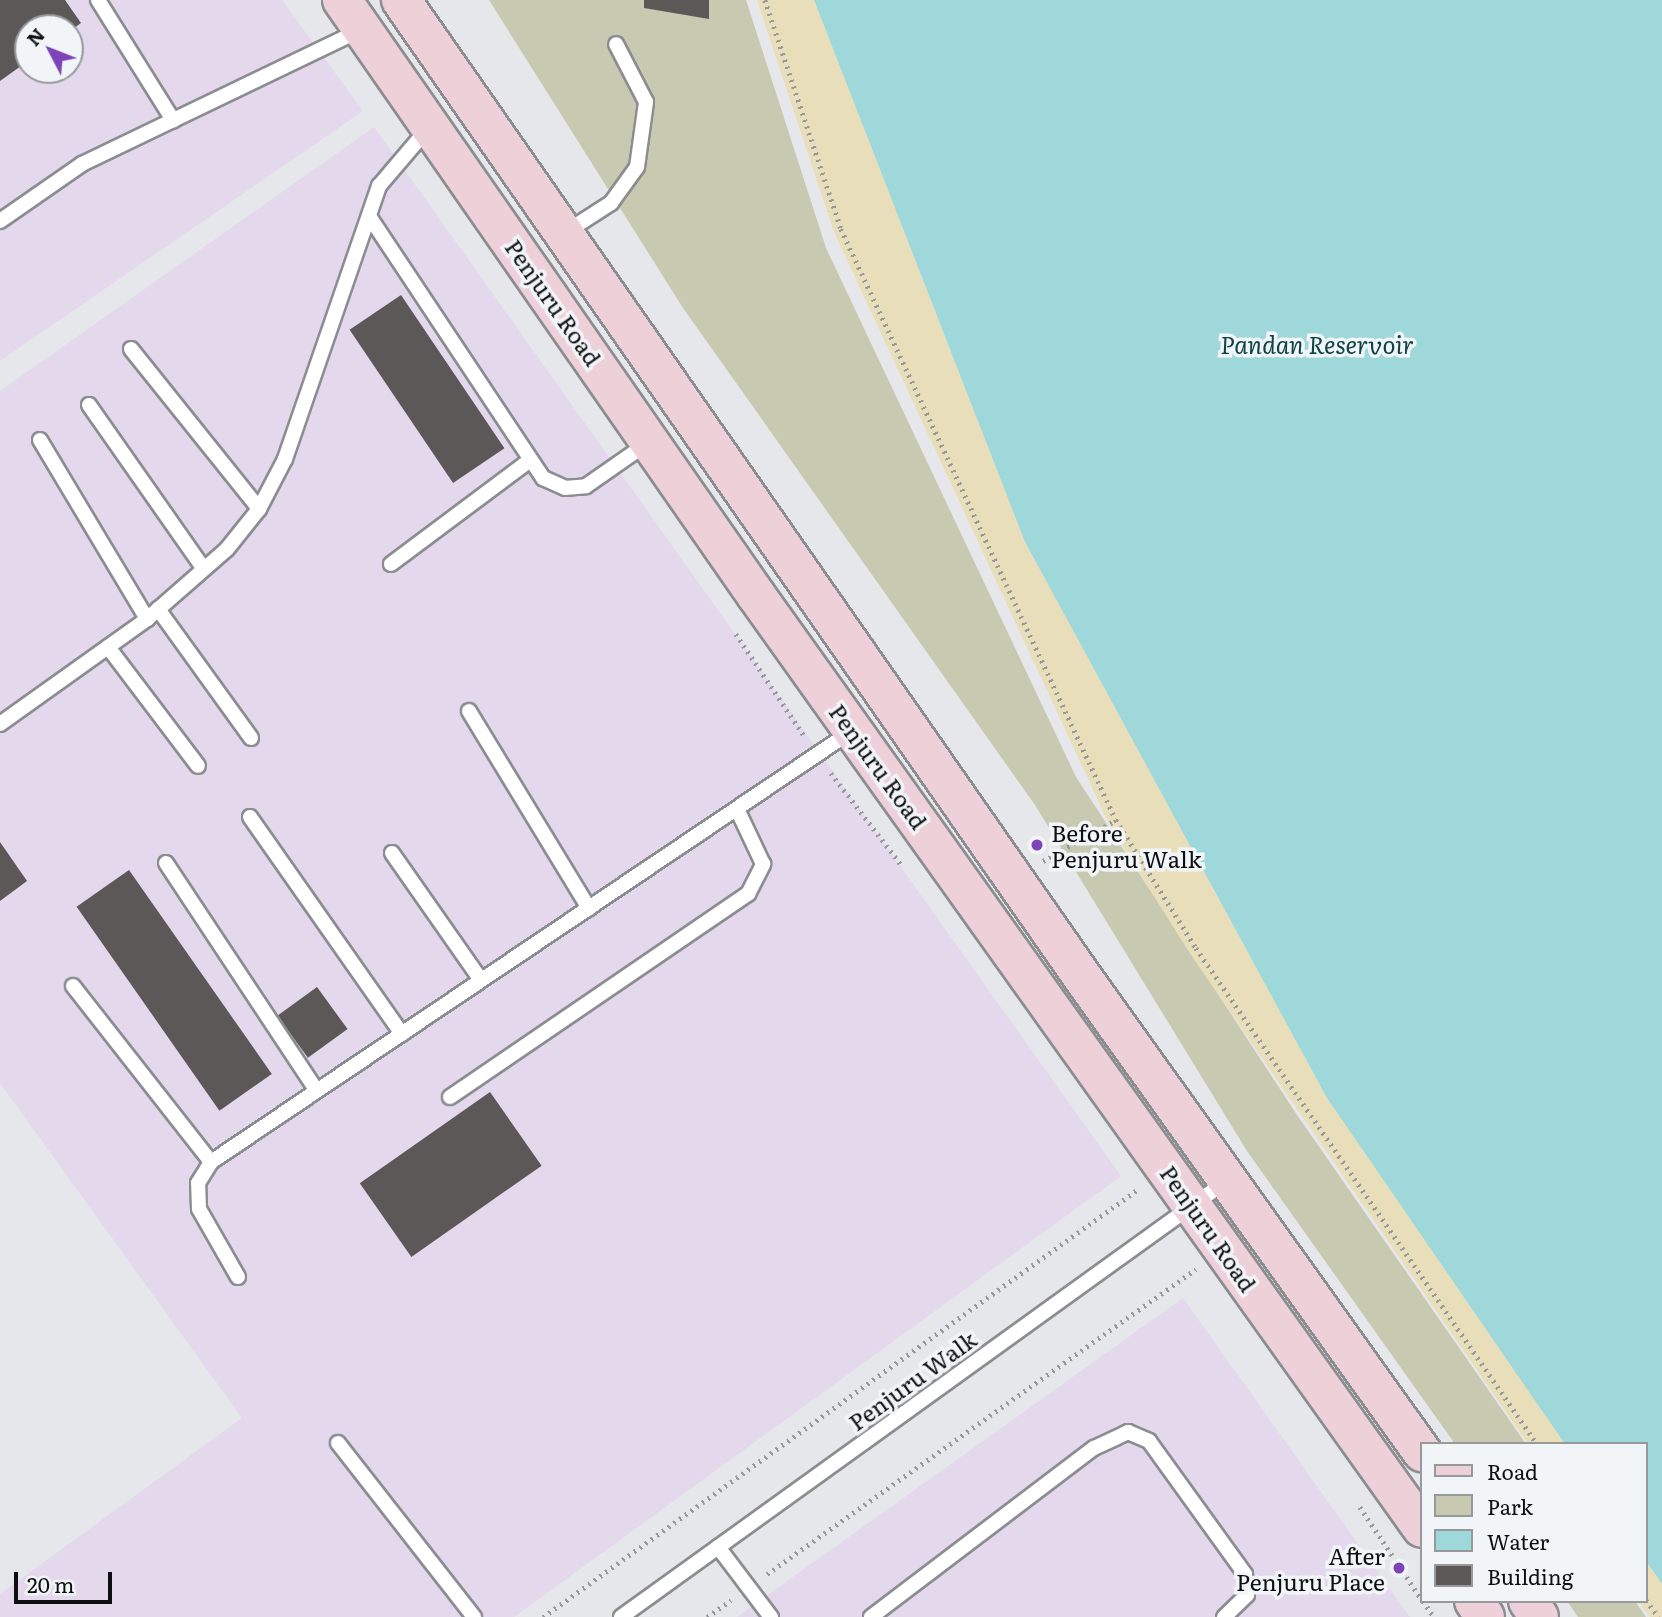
<!DOCTYPE html>
<style>
body{margin:0}
#map{position:relative;width:1662px;height:1617px;overflow:hidden;background:#e5e7ea;font-family:Literata,serif}
div>[style]{position:absolute}
.industrial>*{inset:0;background:#e4d8ed}
.green>*{inset:0;background:#c7cab1}
.sand>*{inset:0;background:#e8deb9}
.water>*{inset:0;background:#9fd8da}
.building>*{inset:0;background:#5b5857;transform-origin:0 0}
.path>*{height:4.5px;margin-top:-2.25px;transform-origin:0;background:repeating-linear-gradient(90deg,#96989a 0 2px,transparent 0 7px)}
.roads{filter:drop-shadow(2px 0 #8b8d90) drop-shadow(-2px 0 #8b8d90) drop-shadow(0 2px #8b8d90) drop-shadow(0 -2px #8b8d90)}
.lane>*{height:14px;margin:-7px;padding:0 7px;transform-origin:7px;border-radius:7px;background:#fff}
.secondary>*{height:38px;margin:-19px;padding:0 19px;transform-origin:19px;border-radius:19px;background:#eed0d9}
.dots>*{width:19px;height:19px;translate:-50% -50%;box-sizing:border-box;border:4px solid #f2f5f8;border-radius:50%}
span{translate:-50% -50%;white-space:nowrap;text-align:center;line-height:1.15;-webkit-text-stroke:7px #f2f5f8;paint-order:stroke}
.street-label{font-size:23px;color:#0e0f10}
.poi-label{font-size:23px;color:#0e0f10}
.left{translate:0 -50%;text-align:left}
.right{translate:-100% -50%;text-align:right}
.water-label{font-size:24px;color:#0f4345;font-style:italic}
.legend{position:absolute;left:1420px;top:1442px;width:228px;height:161px;box-sizing:border-box;background:#f2f5f8;border:2px solid #97999b;margin:0;padding:9px 12px;list-style:none;font-size:21px;color:#0e0f10}
.legend li{display:flex;align-items:center;gap:14px;height:35px}
.legend b{width:35px;border:2px solid #97999b}
.north{position:absolute;left:14px;top:14px;width:70px;height:70px;box-sizing:border-box;background:#f2f5f8;border:2px solid #97999b;border-radius:50%;rotate:312deg;font-size:19px;font-weight:700;line-height:28px;text-align:center;color:#0e0f10}
.north::after{content:'';display:block;margin:auto;width:24px;height:32px;background:#7e43b9;clip-path:polygon(50% 0,100% 100%,50% 72%,0 100%)}
.scale{position:absolute;left:14px;top:1572px;width:98px;height:32px;box-sizing:border-box;border:4px solid #0e0f10;border-top:0;padding-left:9px;font-size:21px;line-height:24px;white-space:nowrap;color:#0e0f10;-webkit-text-stroke:5px #f2f5f8;paint-order:stroke}
</style>
<div id="map">
<div class="industrial">
<i style="clip-path:polygon(evenodd,0 0,282px 0,363px 111px,0 361px,0 0,28px 28px,70px 28px,70px 70px,28px 70px,28px 28px)"></i>
<i style="clip-path:polygon(374px 127px,1121px 1176px,514px 1617px,0 1617px,0 1594px,242px 1418px,0 1083px,0 391px)"></i>
<i style="clip-path:polygon(1183px 1298px,1410px 1617px,737px 1617px)"></i>
</div>
<div class="green">
<i style="clip-path:polygon(489px 0,746px 0,826px 248px,1076px 777px,1297px 1115px,1526px 1444px,1455px 1444px,1247px 1151px,1035px 805px,683px 308px)"></i>
<i style="clip-path:polygon(1567px 1601px,1635px 1601px,1646px 1617px,1578px 1617px)"></i>
</div>
<div class="sand">
<i style="clip-path:polygon(757px 0,814px 0,1025px 542px,1327px 1098px,1565px 1444px,1528px 1444px,1189px 952px,1109px 824px,834px 232px)"></i>
<i style="clip-path:polygon(1646px 1561px,1662px 1584px,1662px 1617px,1650px 1617px,1638px 1601px,1646px 1601px)"></i>
</div>
<div class="water">
<i style="clip-path:polygon(814px 0,1662px 0,1662px 1584px,1646px 1561px,1646px 1444px,1565px 1444px,1538px 1405px,1327px 1098px,1025px 542px)"></i>
</div>
<div class="building">
<i style="clip-path:polygon(0 0,65px 0,81px 23px,70px 31px,28px 28px,28px 61px,0 81px)"></i>
<i style="clip-path:polygon(644px 0,709px 0,709px 19px,644px 8px)"></i>
<i style="left:401px;top:295px;width:185px;height:62px;rotate:56deg"></i>
<i style="clip-path:polygon(0 842px,27px 881px,0 901px)"></i>
<i style="left:129px;top:870px;width:249px;height:64px;rotate:55deg"></i>
<i style="left:317px;top:987px;width:52px;height:49px;rotate:54deg"></i>
<i style="left:490px;top:1092px;width:90px;height:159px;rotate:55deg"></i>
</div>
<div class="path">
<i style="left:765px;top:0;width:241px;rotate:71.6deg"></i>
<i style="left:841px;top:229px;width:652px;rotate:65.05deg"></i>
<i style="left:1116px;top:820px;width:151px;rotate:58deg"></i>
<i style="left:1196px;top:948px;width:602px;rotate:55.49deg"></i>
<i style="left:736px;top:634px;width:124px;rotate:56.2deg"></i>
<i style="left:831px;top:773px;width:117px;rotate:52.6deg"></i>
<i style="left:1043px;top:861px;width:84px;rotate:-29.3deg"></i>
<i style="left:1360px;top:1507px;width:112px;rotate:56.3deg"></i>
<i style="left:767px;top:1574px;width:526px;rotate:-35.41deg"></i>
<i style="left:1646px;top:1600px;width:21px;rotate:53deg"></i>
<i style="left:1423px;top:1601px;width:19px;rotate:55deg"></i>
<i style="left:543px;top:1617px;width:732px;rotate:-35.71deg"></i>
<i style="left:707px;top:1617px;width:29px;rotate:-35deg"></i>
</div>
<div class="roads">
<div class="lane">
<i style="left:98px;top:0;width:142px;rotate:58deg"></i>
<i style="left:369px;top:216px;width:315px;rotate:56.4deg"></i>
<i style="left:543px;top:478px;width:24px;rotate:24deg"></i>
<i style="left:565px;top:488px;width:21px;rotate:-5deg"></i>
<i style="left:586px;top:486px;width:77px;rotate:-34.9deg"></i>
<i style="left:0;top:221px;width:100px;rotate:-34.8deg"></i>
<i style="left:82px;top:164px;width:309px;rotate:-25.7deg"></i>
<i style="left:566px;top:232px;width:54px;rotate:-32.8deg"></i>
<i style="left:611px;top:203px;width:44px;rotate:-54.2deg"></i>
<i style="left:637px;top:167px;width:66px;rotate:-82.1deg"></i>
<i style="left:646px;top:102px;width:65px;rotate:-117.3deg"></i>
<i style="left:131px;top:349px;width:205px;rotate:51.3deg"></i>
<i style="left:89px;top:405px;width:200px;rotate:55deg"></i>
<i style="left:40px;top:440px;width:209px;rotate:59.1deg"></i>
<i style="left:391px;top:564px;width:174px;rotate:-36.8deg"></i>
<i style="left:158px;top:609px;width:159px;rotate:54.2deg"></i>
<i style="left:108px;top:647px;width:149px;rotate:52.9deg"></i>
<i style="left:469px;top:711px;width:231px;rotate:58.7deg"></i>
<i style="left:0;top:724px;width:181px;rotate:-35.5deg"></i>
<i style="left:147px;top:619px;width:106px;rotate:-41.2deg"></i>
<i style="left:227px;top:549px;width:51px;rotate:-51.3deg"></i>
<i style="left:259px;top:509px;width:56px;rotate:-62.5deg"></i>
<i style="left:285px;top:459px;width:289px;rotate:-71deg"></i>
<i style="left:379px;top:186px;width:79px;rotate:-49.6deg"></i>
<i style="left:250px;top:817px;width:265px;rotate:55deg"></i>
<i style="left:392px;top:853px;width:155px;rotate:55deg"></i>
<i style="left:166px;top:863px;width:273px;rotate:56.5deg"></i>
<i style="left:73px;top:986px;width:224px;rotate:51.9deg"></i>
<i style="left:450px;top:1097px;width:361px;rotate:-34.3deg"></i>
<i style="left:748px;top:894px;width:34px;rotate:-63deg"></i>
<i style="left:763px;top:864px;width:61px;rotate:-115.3deg"></i>
<i style="left:238px;top:1277px;width:78px;rotate:-119.8deg"></i>
<i style="left:199px;top:1209px;width:26px;rotate:-92deg"></i>
<i style="left:198px;top:1183px;width:25px;rotate:-58deg"></i>
<i style="left:211px;top:1162px;width:772px;rotate:-33.92deg"></i>
<i style="left:338px;top:1443px;width:221px;rotate:52deg"></i>
<i style="left:718px;top:1547px;width:88px;rotate:52.9deg"></i>
<i style="left:621px;top:1617px;width:744px;rotate:-35.76deg"></i>
<i style="left:871px;top:1617px;width:280px;rotate:-37.2deg"></i>
<i style="left:1094px;top:1448px;width:38px;rotate:-25deg"></i>
<i style="left:1128px;top:1432px;width:23px;rotate:23deg"></i>
<i style="left:1149px;top:1441px;width:164px;rotate:54.2deg"></i>
<i style="left:1245px;top:1574px;width:21px;rotate:85deg"></i>
<i style="left:1247px;top:1595px;width:32px;rotate:136deg"></i>
</div>
<div class="secondary">
<i style="left:342px;top:0;width:725px;rotate:55.17deg"></i>
<i style="left:756px;top:595px;width:1146px;rotate:54.48deg"></i>
<i style="left:401px;top:0;width:1192px;rotate:55.11deg"></i>
<i style="left:1083px;top:978px;width:583px;rotate:54.43deg"></i>
<i style="left:1474px;top:1601px;width:19px;rotate:55deg"></i>
<i style="left:1528px;top:1601px;width:19px;rotate:55deg"></i>
</div>
</div>
<div class="dots">
<i style="left:1037px;top:845px;background:#7e43b9"></i>
<i style="left:1399px;top:1568px;background:#7e43b9"></i>
</div>
<div class="street-label">
<span style="left:554px;top:302px;rotate:55deg">Penjuru Road</span>
<span style="left:879px;top:766px;rotate:54deg">Penjuru Road</span>
<span style="left:1209px;top:1228px;rotate:55deg">Penjuru Road</span>
<span style="left:912px;top:1380px;rotate:-36deg">Penjuru Walk</span>
</div>
<div class="poi-label">
<span class="left" style="left:1051px;top:845px">Before<br>Penjuru Walk</span>
<span class="right" style="left:1385px;top:1568px">After<br>Penjuru Place</span>
</div>
<div class="water-label">
<span style="left:1317px;top:344px">Pandan Reservoir</span>
</div>
<ul class="legend">
<li><b style="height:9px;background:#eed0d9"></b>Road</li>
<li><b style="height:19px;background:#c7cab1"></b>Park</li>
<li><b style="height:19px;background:#9fd8da"></b>Water</li>
<li><b style="height:19px;background:#5b5857"></b>Building</li>
</ul>
<div class="north">N</div>
<div class="scale">20 m</div>
</div>
